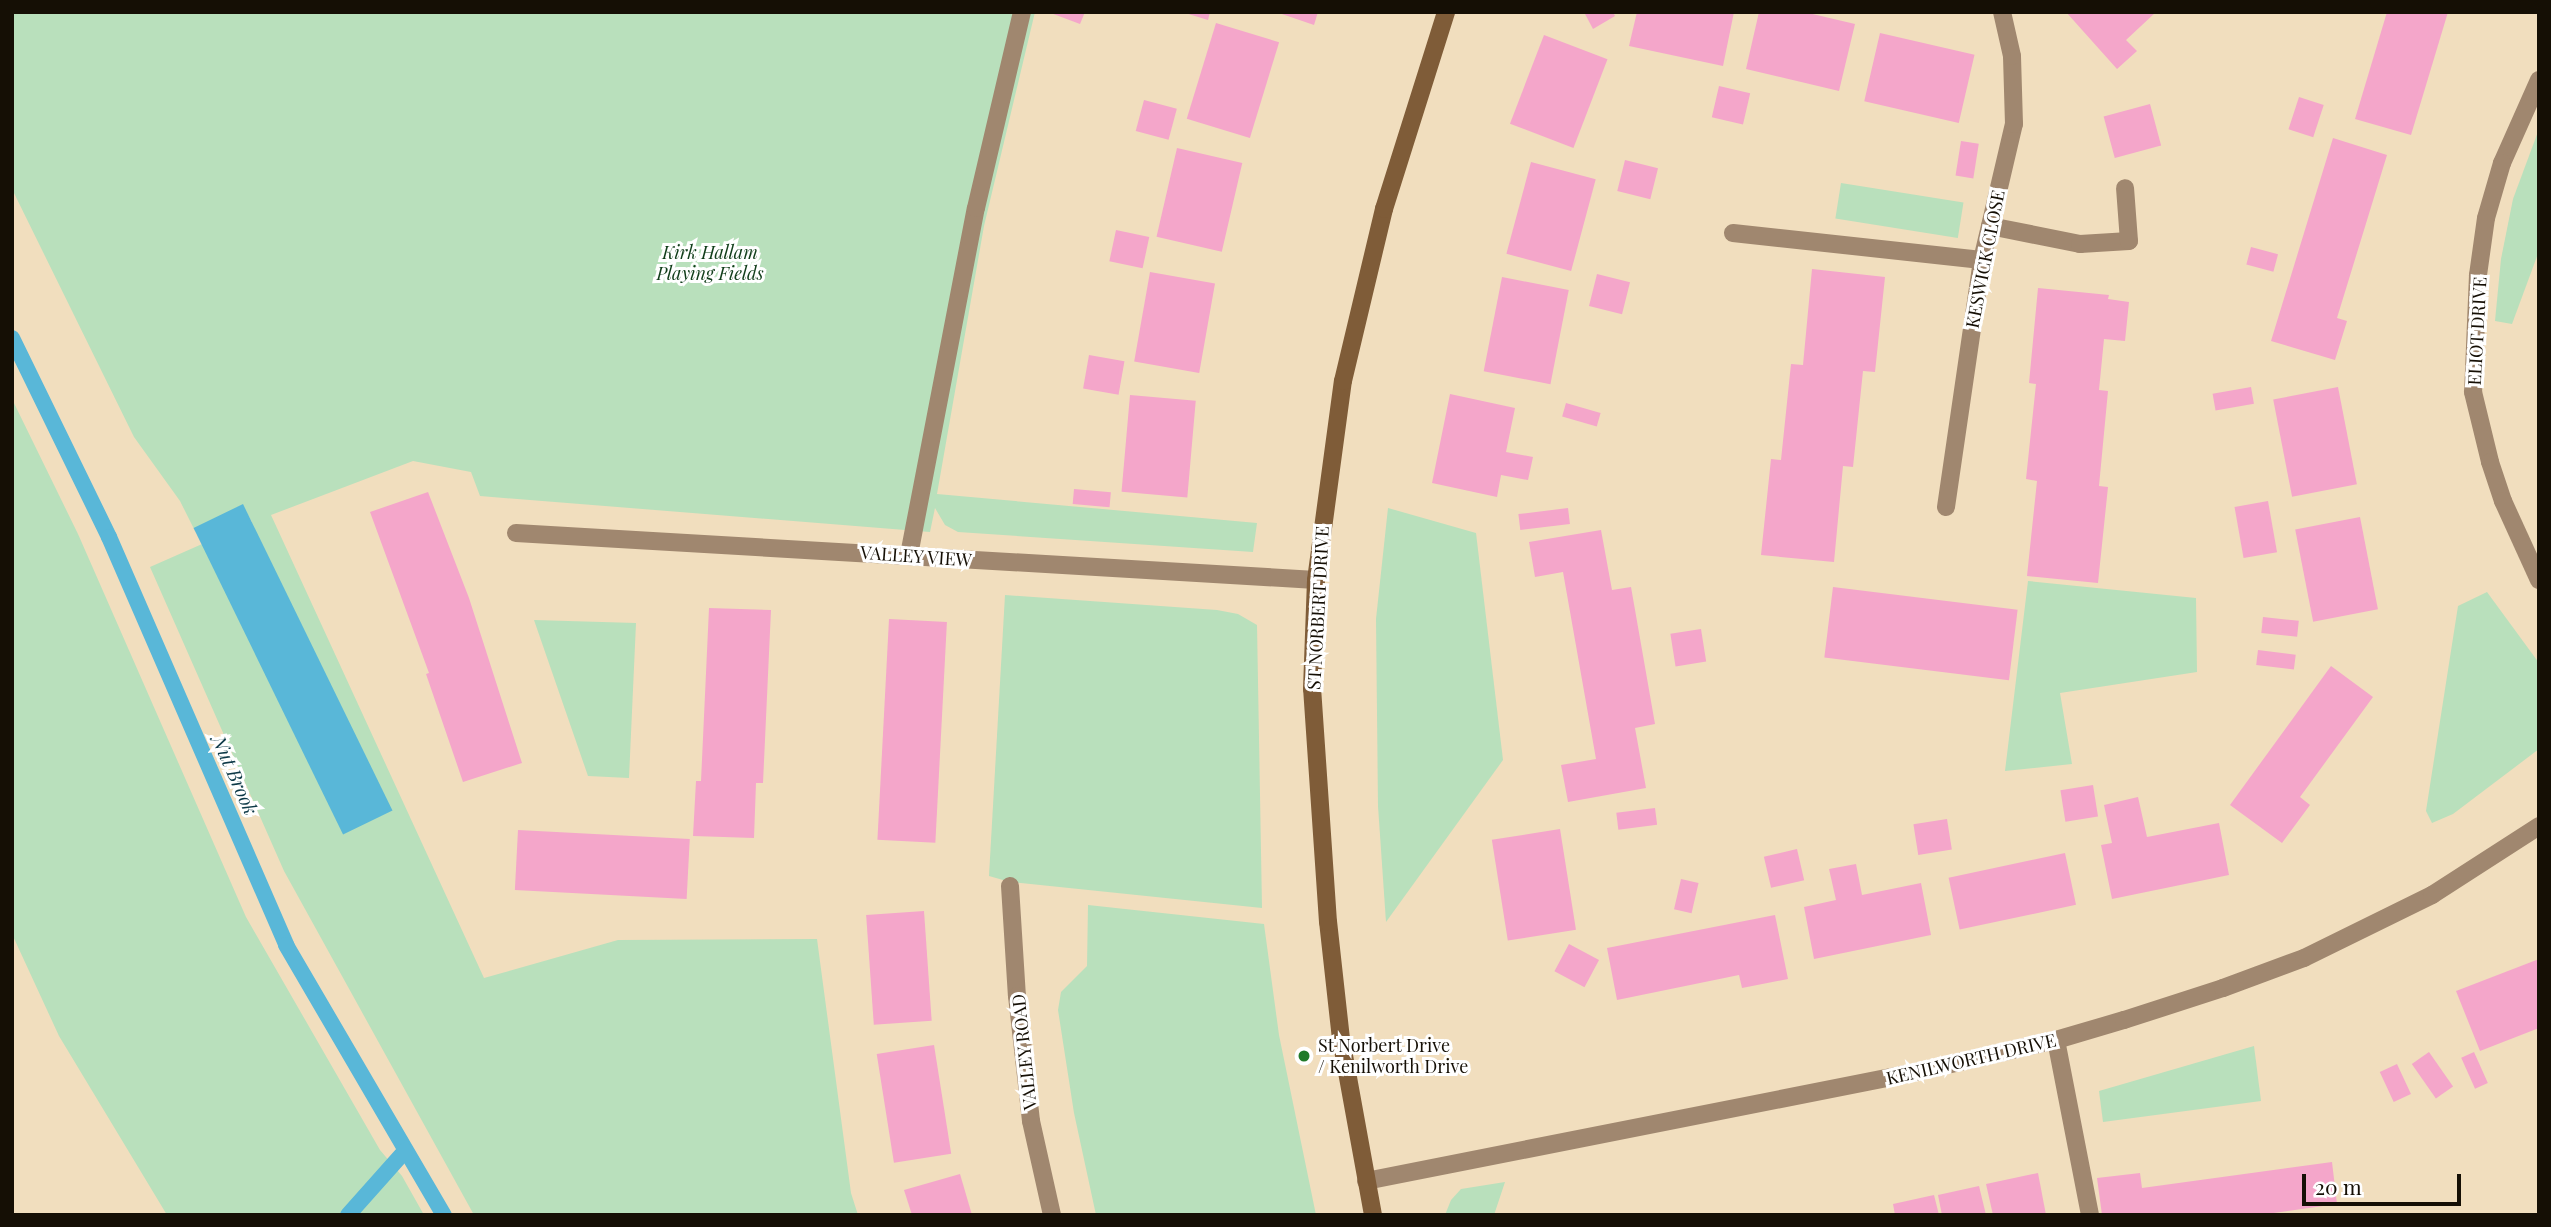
<!DOCTYPE html>
<style>
body{margin:0}
#map{position:relative;width:2551px;height:1227px;overflow:hidden;background:#f1debe;font-family:"Playfair Display",serif}
div>[style]{position:absolute}
.green>*{inset:0;background:#b9e0bc;transform-origin:0 0}
.water>*{inset:0;background:#59b7d8;transform-origin:0 0}
.stream>*{height:16px;margin:-8px;padding:0 8px;transform-origin:8px;border-radius:8px;background:#59b7d8}
.building>*{inset:0;background:#f4a6ca;transform-origin:0 0}
.lane>*{height:18px;margin:-9px;padding:0 9px;transform-origin:9px;border-radius:9px;background:#a0876f}
.street>*{height:18px;margin:-9px;padding:0 9px;transform-origin:9px;border-radius:9px;background:#a0876f}
.secondary>*{height:18px;margin:-9px;padding:0 9px;transform-origin:9px;border-radius:9px;background:#7f5c38}
.dots>*{width:19px;height:19px;translate:-50% -50%;box-sizing:border-box;border:4px solid #fff;border-radius:50%}
span{translate:-50% -50%;white-space:nowrap;text-align:center;line-height:1.15;-webkit-text-stroke:6px #fff;paint-order:stroke}
.park-label{font-size:18px;color:#103d19;font-style:italic}
.street-label{font-size:18px;color:#150f05}
.poi-label{font-size:18px;color:#150f05}
.left{translate:0 -50%;text-align:left}
.water-label{font-size:19px;color:#0d3947;font-style:italic}
.frame{position:absolute;inset:0;border:14px solid #150f05;pointer-events:none}
.scale{position:absolute;left:2302px;top:1174px;width:159px;height:32px;box-sizing:border-box;border:4px solid #150f05;border-top:0;padding-left:9px;font-size:21px;line-height:24px;white-space:nowrap;color:#150f05;-webkit-text-stroke:5px #fff;paint-order:stroke}
</style>
<div id="map">
<div class="green">
<i style="clip-path:polygon(12px 12px,1035px 12px,984px 226px,937px 494px,1257px 523px,1253px 552px,958px 532px,945px 525px,935px 508px,930px 532px,480px 496px,471px 472px,413px 461px,271px 515px,484px 978px,618px 940px,817px 939px,851px 1193px,858px 1215px,474px 1215px,284px 871px,150px 567px,252px 522px,242px 505px,195px 531px,180px 501px,134px 437px,12px 189px)"></i>
<i style="clip-path:polygon(2539px 129px,2539px 251px,2512px 324px,2495px 321px,2501px 259px,2513px 199px)"></i>
<i style="left:1841px;top:183px;width:124px;height:36px;rotate:9deg"></i>
<i style="clip-path:polygon(12px 399px,78px 534px,246px 917px,380px 1150px,402px 1176px,424px 1215px,167px 1215px,59px 1036px,12px 934px)"></i>
<i style="clip-path:polygon(1388px 508px,1476px 533px,1503px 760px,1386px 922px,1378px 806px,1376px 619px)"></i>
<i style="clip-path:polygon(2028px 581px,2196px 598px,2197px 672px,2060px 693px,2072px 764px,2005px 771px)"></i>
<i style="clip-path:polygon(2487px 592px,2539px 663px,2539px 749px,2453px 814px,2432px 823px,2426px 811px,2458px 606px)"></i>
<i style="clip-path:polygon(1005px 595px,1217px 610px,1238px 614px,1257px 625px,1262px 908px,1010px 882px,989px 876px)"></i>
<i style="clip-path:polygon(534px 620px,636px 623px,629px 778px,588px 776px)"></i>
<i style="clip-path:polygon(1088px 905px,1264px 924px,1279px 1035px,1316px 1215px,1096px 1215px,1074px 1113px,1058px 1010px,1061px 992px,1087px 966px)"></i>
<i style="clip-path:polygon(2254px 1046px,2261px 1101px,2103px 1122px,2099px 1091px)"></i>
<i style="clip-path:polygon(1505px 1182px,1494px 1215px,1445px 1215px,1451px 1200px,1461px 1189px)"></i>
</div>
<div class="water">
<i style="left:243px;top:504px;width:341px;height:55px;rotate:64deg"></i>
</div>
<div class="stream">
<i style="left:12px;top:338px;width:221px;rotate:64deg"></i>
<i style="left:109px;top:537px;width:445px;rotate:66.5deg"></i>
<i style="left:286px;top:945px;width:313px;rotate:59.7deg"></i>
<i style="left:348px;top:1215px;width:86px;rotate:-48.3deg"></i>
</div>
<div class="building">
<i style="clip-path:polygon(1048px 12px,1085px 12px,1080px 24px)"></i>
<i style="clip-path:polygon(1182px 12px,1210px 12px,1208px 20px)"></i>
<i style="clip-path:polygon(1276px 12px,1318px 12px,1314px 25px)"></i>
<i style="clip-path:polygon(1584px 12px,1613px 12px,1615px 16px,1593px 29px)"></i>
<i style="clip-path:polygon(1637px 12px,1734px 12px,1723px 66px,1629px 46px)"></i>
<i style="clip-path:polygon(1759px 12px,1804px 12px,1855px 24px,1839px 91px,1746px 69px)"></i>
<i style="clip-path:polygon(2066px 12px,2156px 12px,2126px 40px,2137px 51px,2117px 69px)"></i>
<i style="clip-path:polygon(2387px 12px,2448px 12px,2411px 135px,2355px 119px)"></i>
<i style="left:1216px;top:23px;width:66px;height:100px;rotate:17deg"></i>
<i style="left:1880px;top:33px;width:97px;height:70px;rotate:13deg"></i>
<i style="left:1544px;top:35px;width:68px;height:95px;rotate:21deg"></i>
<i style="left:1719px;top:86px;width:32px;height:32px;rotate:13deg"></i>
<i style="left:2299px;top:97px;width:26px;height:34px;rotate:18deg"></i>
<i style="left:1144px;top:100px;width:34px;height:32px;rotate:15deg"></i>
<i style="left:2150px;top:104px;width:43px;height:48px;rotate:75deg"></i>
<i style="clip-path:polygon(2333px 138px,2387px 155px,2337px 318px,2347px 321px,2335px 360px,2271px 341px)"></i>
<i style="left:1961px;top:141px;width:18px;height:35px;rotate:9deg"></i>
<i style="left:1177px;top:148px;width:67px;height:91px;rotate:13deg"></i>
<i style="left:1625px;top:160px;width:34px;height:32px;rotate:14deg"></i>
<i style="left:1531px;top:162px;width:67px;height:95px;rotate:15deg"></i>
<i style="left:1116px;top:230px;width:34px;height:32px;rotate:12deg"></i>
<i style="left:2251px;top:247px;width:28px;height:18px;rotate:15deg"></i>
<i style="clip-path:polygon(1812px 269px,1885px 277px,1875px 372px,1863px 371px,1853px 467px,1843px 466px,1834px 562px,1761px 555px,1771px 459px,1781px 460px,1791px 364px,1803px 365px)"></i>
<i style="left:1150px;top:272px;width:66px;height:91px;rotate:10deg"></i>
<i style="left:1597px;top:274px;width:34px;height:33px;rotate:14deg"></i>
<i style="left:1502px;top:277px;width:68px;height:96px;rotate:11deg"></i>
<i style="clip-path:polygon(2038px 288px,2109px 295px,2108px 299px,2129px 302px,2125px 341px,2104px 339px,2099px 390px,2108px 391px,2099px 486px,2108px 487px,2098px 583px,2027px 576px,2037px 481px,2026px 479px,2036px 384px,2029px 383px)"></i>
<i style="left:1089px;top:355px;width:36px;height:34px;rotate:10deg"></i>
<i style="left:2251px;top:387px;width:17px;height:39px;rotate:80deg"></i>
<i style="left:2338px;top:387px;width:99px;height:66px;rotate:79deg"></i>
<i style="clip-path:polygon(1450px 394px,1515px 408px,1506px 452px,1533px 457px,1528px 480px,1501px 475px,1497px 497px,1432px 483px)"></i>
<i style="left:1130px;top:395px;width:66px;height:97px;rotate:5deg"></i>
<i style="left:1566px;top:403px;width:36px;height:14px;rotate:16deg"></i>
<i style="left:1074px;top:489px;width:37px;height:15px;rotate:5deg"></i>
<i style="clip-path:polygon(428px 492px,469px 598px,522px 763px,463px 782px,426px 674px,429px 673px,370px 512px)"></i>
<i style="left:2268px;top:501px;width:52px;height:34px;rotate:80deg"></i>
<i style="left:1568px;top:508px;width:16px;height:50px;rotate:83deg"></i>
<i style="left:2360px;top:517px;width:94px;height:66px;rotate:79deg"></i>
<i style="clip-path:polygon(1601px 530px,1612px 590px,1631px 587px,1655px 724px,1635px 728px,1646px 788px,1568px 802px,1561px 765px,1596px 759px,1563px 572px,1535px 577px,1529px 542px)"></i>
<i style="left:1833px;top:587px;width:186px;height:71px;rotate:7deg"></i>
<i style="clip-path:polygon(709px 608px,771px 610px,763px 783px,756px 783px,754px 838px,693px 836px,696px 781px,701px 781px)"></i>
<i style="left:2263px;top:617px;width:36px;height:16px;rotate:6deg"></i>
<i style="left:889px;top:619px;width:58px;height:221px;rotate:3deg"></i>
<i style="left:1701px;top:629px;width:33px;height:31px;rotate:81deg"></i>
<i style="left:2258px;top:650px;width:38px;height:15px;rotate:7deg"></i>
<i style="clip-path:polygon(2331px 666px,2373px 697px,2300px 797px,2310px 805px,2282px 843px,2230px 805px)"></i>
<i style="left:2093px;top:785px;width:32px;height:33px;rotate:81deg"></i>
<i style="clip-path:polygon(2138px 797px,2147px 837px,2219px 823px,2229px 875px,2112px 899px,2101px 845px,2112px 843px,2104px 805px)"></i>
<i style="left:1655px;top:808px;width:17px;height:39px;rotate:83deg"></i>
<i style="left:1947px;top:819px;width:31px;height:34px;rotate:81deg"></i>
<i style="left:1560px;top:829px;width:102px;height:69px;rotate:81deg"></i>
<i style="left:518px;top:830px;width:172px;height:60px;rotate:3deg"></i>
<i style="left:1797px;top:849px;width:32px;height:34px;rotate:77deg"></i>
<i style="left:2065px;top:853px;width:53px;height:119px;rotate:78deg"></i>
<i style="clip-path:polygon(1856px 864px,1862px 895px,1921px 883px,1931px 935px,1814px 959px,1804px 907px,1836px 900px,1829px 869px)"></i>
<i style="left:1681px;top:879px;width:18px;height:31px;rotate:13deg"></i>
<i style="left:924px;top:911px;width:110px;height:58px;rotate:86deg"></i>
<i style="clip-path:polygon(1775px 915px,1788px 979px,1742px 988px,1739px 975px,1617px 1000px,1607px 948px)"></i>
<i style="left:1569px;top:944px;width:34px;height:31px;rotate:28deg"></i>
<i style="clip-path:polygon(2539px 959px,2539px 1028px,2480px 1051px,2456px 991px)"></i>
<i style="left:934px;top:1045px;width:110px;height:58px;rotate:81deg"></i>
<i style="left:2429px;top:1052px;width:42px;height:21px;rotate:55deg"></i>
<i style="left:2474px;top:1052px;width:34px;height:14px;rotate:66deg"></i>
<i style="left:2397px;top:1064px;width:33px;height:19px;rotate:65deg"></i>
<i style="clip-path:polygon(2332px 1162px,2337px 1204px,2259px 1215px,2102px 1215px,2097px 1178px,2140px 1173px,2142px 1188px)"></i>
<i style="clip-path:polygon(2038px 1173px,2046px 1215px,1993px 1215px,1986px 1184px)"></i>
<i style="clip-path:polygon(960px 1174px,972px 1215px,912px 1215px,904px 1190px)"></i>
<i style="clip-path:polygon(1979px 1186px,1986px 1215px,1942px 1215px,1938px 1195px)"></i>
<i style="clip-path:polygon(1934px 1195px,1939px 1215px,1895px 1215px,1893px 1204px)"></i>
</div>
<div class="lane">
<i style="left:1990px;top:226px;width:92px;rotate:11.3deg"></i>
<i style="left:2080px;top:244px;width:49px;rotate:-3.5deg"></i>
<i style="left:2129px;top:241px;width:53px;rotate:-94.3deg"></i>
<i style="left:1733px;top:233px;width:250px;rotate:6.2deg"></i>
<i style="left:909px;top:555px;width:353px;rotate:-79.1deg"></i>
<i style="left:976px;top:208px;width:201px;rotate:-76.8deg"></i>
<i style="left:2056px;top:1040px;width:178px;rotate:79deg"></i>
</div>
<div class="street">
<i style="left:2539px;top:80px;width:91px;rotate:114deg"></i>
<i style="left:2502px;top:163px;width:57px;rotate:106.2deg"></i>
<i style="left:2486px;top:218px;width:58px;rotate:98deg"></i>
<i style="left:2478px;top:275px;width:117px;rotate:92.4deg"></i>
<i style="left:2473px;top:392px;width:72px;rotate:76.3deg"></i>
<i style="left:2490px;top:462px;width:41px;rotate:71.6deg"></i>
<i style="left:2503px;top:501px;width:87px;rotate:65.5deg"></i>
<i style="left:1946px;top:507px;width:250px;rotate:-81.7deg"></i>
<i style="left:1982px;top:260px;width:140px;rotate:-76.8deg"></i>
<i style="left:2014px;top:124px;width:68px;rotate:-91.7deg"></i>
<i style="left:2012px;top:56px;width:45px;rotate:-102.8deg"></i>
<i style="left:516px;top:533px;width:801px;rotate:3.36deg"></i>
<i style="left:1010px;top:886px;width:110px;rotate:86.4deg"></i>
<i style="left:1017px;top:996px;width:126px;rotate:83.6deg"></i>
<i style="left:1031px;top:1121px;width:96px;rotate:77.4deg"></i>
<i style="left:1366px;top:1181px;width:557px;rotate:-11.19deg"></i>
<i style="left:1912px;top:1073px;width:148px;rotate:-12.9deg"></i>
<i style="left:2056px;top:1040px;width:71px;rotate:-16.4deg"></i>
<i style="left:2124px;top:1020px;width:104px;rotate:-17.9deg"></i>
<i style="left:2223px;top:988px;width:86px;rotate:-20.3deg"></i>
<i style="left:2304px;top:958px;width:143px;rotate:-26.2deg"></i>
<i style="left:2432px;top:895px;width:127px;rotate:-32.8deg"></i>
</div>
<div class="secondary">
<i style="left:1373px;top:1215px;width:179px;rotate:-100.3deg"></i>
<i style="left:1341px;top:1039px;width:118px;rotate:-96.3deg"></i>
<i style="left:1328px;top:922px;width:234px;rotate:-93.9deg"></i>
<i style="left:1312px;top:689px;width:109px;rotate:-87.9deg"></i>
<i style="left:1316px;top:580px;width:201px;rotate:-82.3deg"></i>
<i style="left:1343px;top:381px;width:177px;rotate:-76.6deg"></i>
<i style="left:1384px;top:209px;width:207px;rotate:-72.5deg"></i>
</div>
<div class="dots">
<i style="left:1304px;top:1056px;background:#207a29"></i>
</div>
<div class="park-label">
<span style="left:710px;top:263px">Kirk Hallam<br>Playing Fields</span>
</div>
<div class="street-label">
<span style="left:1985px;top:259px;rotate:-79deg">KESWICK CLOSE</span>
<span style="left:2477px;top:331px;rotate:-87deg">ELIOT DRIVE</span>
<span style="left:916px;top:556px;rotate:4deg">VALLEY VIEW</span>
<span style="left:1318px;top:608px;rotate:-87deg">ST NORBERT DRIVE</span>
<span style="left:1024px;top:1052px;rotate:-96deg">VALLEY ROAD</span>
<span style="left:1971px;top:1059px;rotate:-13deg">KENILWORTH DRIVE</span>
</div>
<div class="poi-label">
<span class="left" style="left:1318px;top:1056px">St Norbert Drive<br>/ Kenilworth Drive</span>
</div>
<div class="water-label">
<span style="left:235px;top:775px;rotate:66deg">Nut Brook</span>
</div>
<div class="frame"></div>
<div class="scale">20 m</div>
</div>
